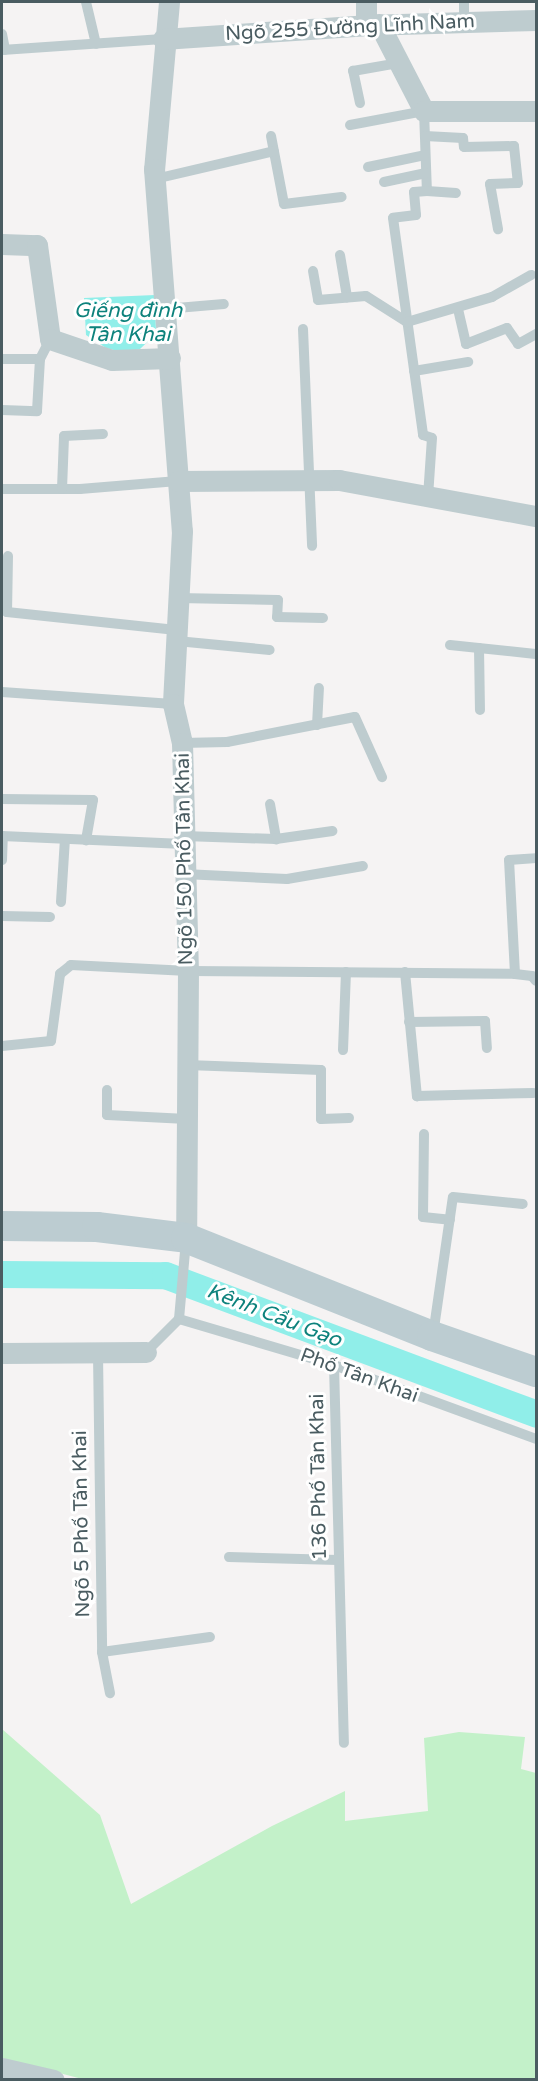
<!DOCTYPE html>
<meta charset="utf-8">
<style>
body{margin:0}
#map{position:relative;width:538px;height:2081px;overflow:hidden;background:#f5f3f3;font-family:"Varela Round",sans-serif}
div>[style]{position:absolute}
.green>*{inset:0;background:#c3f1c9}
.water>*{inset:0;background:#90eee9}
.canal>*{height:27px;margin:-13.5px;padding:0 13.5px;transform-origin:13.5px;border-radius:13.5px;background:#90eee9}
.lane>*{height:10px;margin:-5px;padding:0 5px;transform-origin:5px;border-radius:5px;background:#becccf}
.street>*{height:21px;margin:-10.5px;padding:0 10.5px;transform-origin:10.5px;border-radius:10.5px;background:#becccf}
.secondary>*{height:30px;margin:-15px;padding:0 15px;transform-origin:15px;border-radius:15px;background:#bcccd1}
span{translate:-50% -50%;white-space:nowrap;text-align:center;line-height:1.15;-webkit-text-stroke:6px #fff;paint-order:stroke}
.street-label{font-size:20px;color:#4a5c61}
.water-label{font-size:21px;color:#0d827c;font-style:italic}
.frame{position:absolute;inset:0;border:3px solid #4a5c61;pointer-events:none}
</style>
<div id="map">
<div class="green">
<i style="clip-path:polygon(2px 1729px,100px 1815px,131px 1904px,272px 1826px,345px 1791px,345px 1821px,428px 1811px,424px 1738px,459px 1732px,525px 1737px,521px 1769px,536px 1773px,536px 2079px,86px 2080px,2px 2058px)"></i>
</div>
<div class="water">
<i style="clip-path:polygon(155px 295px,156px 334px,140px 349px,125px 353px,106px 348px,86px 335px,84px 298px)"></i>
</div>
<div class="canal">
<i style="left:2px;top:1274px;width:163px;rotate:0.4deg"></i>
<i style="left:165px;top:1275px;width:396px;rotate:20.5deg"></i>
</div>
<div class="lane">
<i style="left:86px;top:2px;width:43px;rotate:76.6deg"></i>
<i style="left:464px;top:2px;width:19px;rotate:90deg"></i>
<i style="left:2px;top:34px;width:16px;rotate:79deg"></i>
<i style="left:2px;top:50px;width:161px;rotate:-3.9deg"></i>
<i style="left:360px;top:103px;width:33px;rotate:-102deg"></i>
<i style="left:353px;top:71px;width:47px;rotate:-9.9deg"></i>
<i style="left:350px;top:125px;width:75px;rotate:-10.7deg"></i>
<i style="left:424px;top:111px;width:80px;rotate:87.9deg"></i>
<i style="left:427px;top:191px;width:29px;rotate:4deg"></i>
<i style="left:271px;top:136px;width:69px;rotate:79.2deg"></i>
<i style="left:284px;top:204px;width:58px;rotate:-6.9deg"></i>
<i style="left:425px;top:136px;width:38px;rotate:3deg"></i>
<i style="left:463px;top:138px;width:9px;rotate:84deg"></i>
<i style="left:464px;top:147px;width:50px;rotate:-1.1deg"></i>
<i style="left:514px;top:146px;width:37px;rotate:84deg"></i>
<i style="left:518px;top:183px;width:28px;rotate:178deg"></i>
<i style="left:490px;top:184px;width:46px;rotate:79.9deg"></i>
<i style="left:368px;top:167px;width:58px;rotate:-11.9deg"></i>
<i style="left:155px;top:179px;width:122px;rotate:-13.2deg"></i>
<i style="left:384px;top:182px;width:43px;rotate:-12.1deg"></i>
<i style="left:427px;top:191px;width:13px;rotate:176deg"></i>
<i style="left:414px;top:192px;width:23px;rotate:85deg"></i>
<i style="left:416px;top:215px;width:23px;rotate:173deg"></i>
<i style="left:393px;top:218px;width:219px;rotate:82.1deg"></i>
<i style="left:423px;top:435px;width:9px;rotate:18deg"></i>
<i style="left:432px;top:438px;width:59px;rotate:93.9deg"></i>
<i style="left:340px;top:255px;width:43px;rotate:80.5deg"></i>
<i style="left:313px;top:271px;width:29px;rotate:80deg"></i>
<i style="left:318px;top:300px;width:48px;rotate:-4.8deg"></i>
<i style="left:366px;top:296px;width:49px;rotate:32.4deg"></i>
<i style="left:165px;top:309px;width:59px;rotate:-4.8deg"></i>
<i style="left:458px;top:309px;width:36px;rotate:77deg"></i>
<i style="left:466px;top:344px;width:44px;rotate:-21.3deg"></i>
<i style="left:507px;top:328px;width:19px;rotate:55deg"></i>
<i style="left:518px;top:344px;width:21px;rotate:-29deg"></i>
<i style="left:407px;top:322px;width:89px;rotate:-16.4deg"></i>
<i style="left:492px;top:297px;width:45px;rotate:-29.4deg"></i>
<i style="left:303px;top:329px;width:217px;rotate:87.6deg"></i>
<i style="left:2px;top:359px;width:38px"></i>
<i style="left:414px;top:371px;width:55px;rotate:-9.5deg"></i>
<i style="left:2px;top:410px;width:35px;rotate:2deg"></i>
<i style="left:37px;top:411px;width:52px;rotate:-86.7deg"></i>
<i style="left:40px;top:359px;width:22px;rotate:-63deg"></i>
<i style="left:2px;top:489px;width:78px"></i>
<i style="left:80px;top:489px;width:98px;rotate:-4.7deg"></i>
<i style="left:62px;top:489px;width:53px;rotate:-87.8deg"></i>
<i style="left:64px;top:436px;width:39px;rotate:-3deg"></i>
<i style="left:8px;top:556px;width:56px;rotate:91deg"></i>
<i style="left:7px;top:612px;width:170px;rotate:6.1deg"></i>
<i style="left:178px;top:598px;width:100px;rotate:1.1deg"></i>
<i style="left:278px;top:600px;width:17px;rotate:93deg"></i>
<i style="left:277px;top:617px;width:46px;rotate:1.2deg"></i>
<i style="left:177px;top:641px;width:93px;rotate:5.5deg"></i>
<i style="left:450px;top:645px;width:86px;rotate:6deg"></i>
<i style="left:479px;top:648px;width:62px;rotate:89.1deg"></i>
<i style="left:2px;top:692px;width:171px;rotate:4deg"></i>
<i style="left:317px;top:725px;width:37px;rotate:-87deg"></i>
<i style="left:182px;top:743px;width:45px;rotate:-1.3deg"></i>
<i style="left:227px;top:742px;width:130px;rotate:-11.1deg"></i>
<i style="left:355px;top:717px;width:66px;rotate:65.8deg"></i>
<i style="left:2px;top:799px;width:91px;rotate:0.6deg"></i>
<i style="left:93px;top:800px;width:41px;rotate:99.9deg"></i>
<i style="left:270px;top:804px;width:36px;rotate:80deg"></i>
<i style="left:2px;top:836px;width:182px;rotate:2.5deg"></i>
<i style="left:184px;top:836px;width:92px;rotate:1.9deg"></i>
<i style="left:276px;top:839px;width:57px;rotate:-8.1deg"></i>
<i style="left:2px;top:860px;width:24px;rotate:-88deg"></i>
<i style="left:184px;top:874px;width:103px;rotate:2.8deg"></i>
<i style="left:287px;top:879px;width:77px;rotate:-9.7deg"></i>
<i style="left:61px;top:902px;width:63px;rotate:-86.4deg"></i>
<i style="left:2px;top:916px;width:48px;rotate:1.2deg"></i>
<i style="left:405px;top:972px;width:125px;rotate:84.5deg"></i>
<i style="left:417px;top:1096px;width:116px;rotate:-1.5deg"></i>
<i style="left:515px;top:974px;width:114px;rotate:-93deg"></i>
<i style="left:509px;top:860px;width:27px;rotate:-4deg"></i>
<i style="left:409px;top:1022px;width:76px;rotate:-0.8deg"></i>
<i style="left:485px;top:1021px;width:27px;rotate:86deg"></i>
<i style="left:2px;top:1046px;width:49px;rotate:-5.8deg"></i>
<i style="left:51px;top:1041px;width:68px;rotate:-82.3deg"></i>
<i style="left:60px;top:974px;width:14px;rotate:-39deg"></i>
<i style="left:71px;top:965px;width:117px;rotate:2.9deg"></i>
<i style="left:188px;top:971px;width:327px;rotate:0.5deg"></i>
<i style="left:515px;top:974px;width:17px;rotate:7deg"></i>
<i style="left:532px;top:976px;width:6px;rotate:51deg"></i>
<i style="left:343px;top:1050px;width:78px;rotate:-87.8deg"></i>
<i style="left:187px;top:1065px;width:134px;rotate:2.1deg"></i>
<i style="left:321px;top:1070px;width:49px;rotate:90deg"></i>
<i style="left:321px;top:1119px;width:28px;rotate:-2deg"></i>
<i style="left:107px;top:1090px;width:25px;rotate:90deg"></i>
<i style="left:107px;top:1115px;width:80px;rotate:2.9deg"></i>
<i style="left:424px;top:1134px;width:83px;rotate:90.7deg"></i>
<i style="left:423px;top:1217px;width:27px;rotate:6deg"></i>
<i style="left:179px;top:1319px;width:162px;rotate:16.5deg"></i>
<i style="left:334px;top:1365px;width:215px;rotate:20.1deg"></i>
<i style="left:433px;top:1335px;width:139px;rotate:-81.8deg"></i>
<i style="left:453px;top:1197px;width:70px;rotate:5.7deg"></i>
<i style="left:146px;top:1352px;width:47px;rotate:-45deg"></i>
<i style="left:179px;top:1319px;width:78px;rotate:-84.9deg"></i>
<i style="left:98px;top:1354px;width:298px;rotate:89.2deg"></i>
<i style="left:102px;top:1652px;width:42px;rotate:79deg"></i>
<i style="left:334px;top:1365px;width:378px;rotate:88.5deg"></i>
<i style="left:229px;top:1557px;width:109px;rotate:1.6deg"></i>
<i style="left:102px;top:1652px;width:109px;rotate:-7.9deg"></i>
</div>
<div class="street">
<i style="left:169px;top:2px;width:168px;rotate:95.1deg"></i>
<i style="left:154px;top:169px;width:363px;rotate:85.6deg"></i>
<i style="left:182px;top:531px;width:173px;rotate:93deg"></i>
<i style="left:173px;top:704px;width:40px;rotate:77deg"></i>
<i style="left:182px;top:743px;width:228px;rotate:88.5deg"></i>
<i style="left:188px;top:971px;width:267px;rotate:90.4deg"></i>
<i style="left:366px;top:2px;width:23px;rotate:90deg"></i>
<i style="left:379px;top:24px;width:98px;rotate:62.7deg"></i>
<i style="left:424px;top:111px;width:112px"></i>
<i style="left:163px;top:39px;width:203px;rotate:-3.9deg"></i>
<i style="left:366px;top:25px;width:170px;rotate:-1.7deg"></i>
<i style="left:2px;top:244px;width:35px;rotate:2deg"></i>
<i style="left:37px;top:245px;width:95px;rotate:82.1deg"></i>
<i style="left:50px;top:339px;width:65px;rotate:18.7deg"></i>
<i style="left:112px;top:360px;width:58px;rotate:-2deg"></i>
<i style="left:178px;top:481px;width:161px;rotate:-0.4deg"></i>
<i style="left:339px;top:480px;width:200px;rotate:10.4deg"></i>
<i style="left:2px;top:1353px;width:144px;rotate:-0.4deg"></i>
<i style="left:2px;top:2068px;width:53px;rotate:13deg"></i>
</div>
<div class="secondary">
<i style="left:2px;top:1226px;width:95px;rotate:0.6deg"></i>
<i style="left:97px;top:1227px;width:90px;rotate:7deg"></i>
<i style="left:186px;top:1238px;width:265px;rotate:21.7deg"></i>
<i style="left:432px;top:1336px;width:110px;rotate:19.1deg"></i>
</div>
<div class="street-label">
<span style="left:350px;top:28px;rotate:-3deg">Ngõ 255 Đường Lĩnh Nam</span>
<span style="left:185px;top:859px;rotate:-91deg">Ngõ 150 Phố Tân Khai</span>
<span style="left:359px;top:1376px;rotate:20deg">Phố Tân Khai</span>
<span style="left:319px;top:1477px;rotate:-91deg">136 Phố Tân Khai</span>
<span style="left:82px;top:1524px;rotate:-91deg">Ngõ 5 Phố Tân Khai</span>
</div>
<div class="water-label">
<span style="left:128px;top:323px">Giếng đình<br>Tân Khai</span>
<span style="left:274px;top:1316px;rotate:21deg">Kênh Cầu Gạo</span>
</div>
<div class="frame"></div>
</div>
